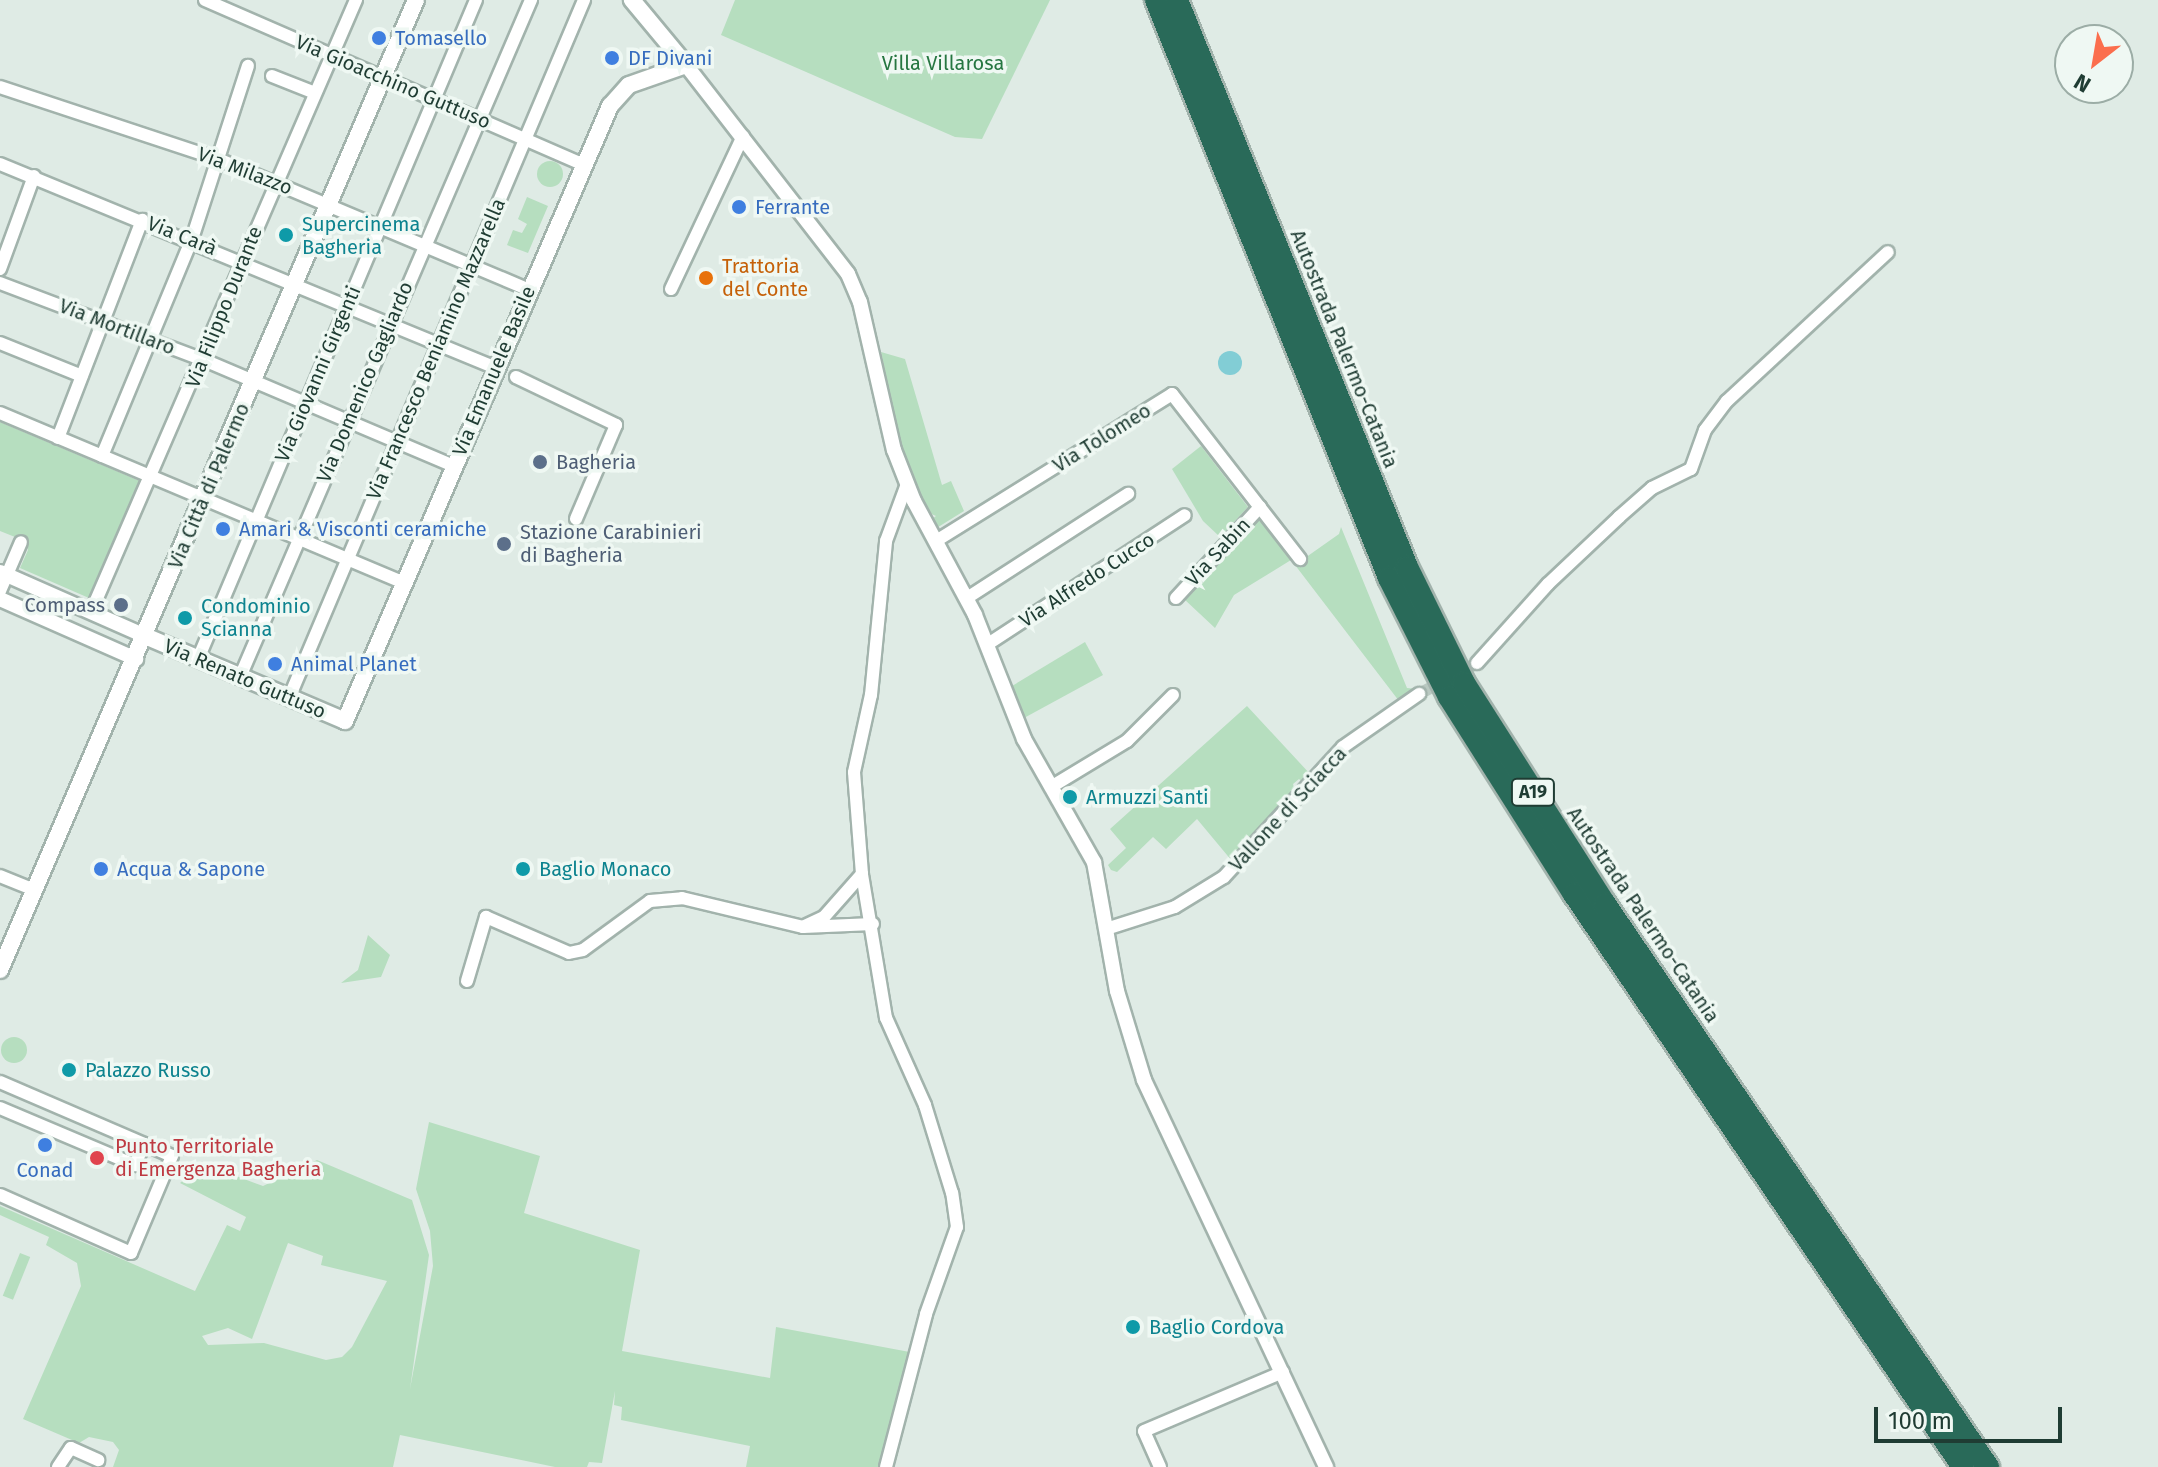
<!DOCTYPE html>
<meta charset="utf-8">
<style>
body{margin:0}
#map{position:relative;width:2158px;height:1467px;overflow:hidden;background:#dfebe5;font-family:"Fira Sans",sans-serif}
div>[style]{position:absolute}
.green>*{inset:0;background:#b6debf;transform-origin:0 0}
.round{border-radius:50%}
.water>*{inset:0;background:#82cdd5}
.minor-tunnel>*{height:12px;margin-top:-6px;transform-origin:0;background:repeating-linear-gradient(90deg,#b9c8c1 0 12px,transparent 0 18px)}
.roads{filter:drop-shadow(2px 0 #a2b3ac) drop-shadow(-2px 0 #a2b3ac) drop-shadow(0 2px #a2b3ac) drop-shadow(0 -2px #a2b3ac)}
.minor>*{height:12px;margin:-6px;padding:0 6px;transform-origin:6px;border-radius:6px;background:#fff}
.tertiary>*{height:14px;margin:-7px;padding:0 7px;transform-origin:7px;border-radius:7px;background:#fff}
.secondary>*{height:16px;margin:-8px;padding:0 8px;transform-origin:8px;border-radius:8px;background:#fff}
.motorway>*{height:22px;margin:-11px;padding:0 11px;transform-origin:11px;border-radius:11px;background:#296a59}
.dots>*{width:22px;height:22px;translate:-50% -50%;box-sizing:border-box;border:4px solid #eff8f3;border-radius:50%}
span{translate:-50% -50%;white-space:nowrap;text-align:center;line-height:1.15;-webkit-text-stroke:7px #eff8f3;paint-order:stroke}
.shield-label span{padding:2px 6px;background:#eff8f3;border:2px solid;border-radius:6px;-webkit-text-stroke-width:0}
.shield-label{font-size:18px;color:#1f3c33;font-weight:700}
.shop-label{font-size:20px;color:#366cbe}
.left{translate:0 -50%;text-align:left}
.park-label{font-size:20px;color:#267641}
.street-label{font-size:20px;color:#1f3c33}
.culture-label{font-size:20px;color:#0d838f}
.food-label{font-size:20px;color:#c56008}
.service-label{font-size:20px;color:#4e5e75}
.right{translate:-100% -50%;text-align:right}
.health-label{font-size:20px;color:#be3a42}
.north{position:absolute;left:2054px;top:24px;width:80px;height:80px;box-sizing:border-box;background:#eff8f3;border:2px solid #9cada6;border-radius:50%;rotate:211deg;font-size:22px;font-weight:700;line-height:32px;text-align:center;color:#1f3c33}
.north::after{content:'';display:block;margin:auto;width:28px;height:36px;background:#fb6e4d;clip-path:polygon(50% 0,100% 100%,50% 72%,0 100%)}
.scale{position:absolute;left:1874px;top:1407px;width:188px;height:36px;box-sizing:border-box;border:4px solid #1f3c33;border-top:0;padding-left:10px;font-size:24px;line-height:28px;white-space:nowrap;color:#1f3c33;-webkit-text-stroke:6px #eff8f3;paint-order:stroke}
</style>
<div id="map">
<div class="green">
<i style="clip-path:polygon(735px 0,1050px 0,982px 139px,955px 137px,721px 35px)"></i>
<i class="round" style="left:537px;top:161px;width:26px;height:26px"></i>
<i style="clip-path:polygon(527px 197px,548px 206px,528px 253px,507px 245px,513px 230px,522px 233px,527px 224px,518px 219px)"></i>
<i style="clip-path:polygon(881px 352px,905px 359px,942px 485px,951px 481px,964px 511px,935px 529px,932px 519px,936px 516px,927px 512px,906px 470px)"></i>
<i style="clip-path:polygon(0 422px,140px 481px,89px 598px,20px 568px,28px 550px,25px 541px,0 531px)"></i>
<i style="clip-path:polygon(1201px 446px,1248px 507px,1220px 537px,1203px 521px,1172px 469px)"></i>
<i style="clip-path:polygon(1259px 518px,1291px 560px,1234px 595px,1215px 628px,1184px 599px)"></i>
<i style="clip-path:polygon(1341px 527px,1407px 688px,1418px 689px,1399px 701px,1295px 565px,1339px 534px)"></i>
<i style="clip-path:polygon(1085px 642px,1103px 675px,1024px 718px,1012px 686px)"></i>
<i style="clip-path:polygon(1247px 706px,1311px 775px,1304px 784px,1299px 779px,1293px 784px,1295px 792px,1232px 861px,1197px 819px,1166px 849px,1153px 837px,1117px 872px,1111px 870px,1108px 865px,1126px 848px,1110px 829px)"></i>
<i style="clip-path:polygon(368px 935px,390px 955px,381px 977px,341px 983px,358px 970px)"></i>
<i class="round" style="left:1px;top:1037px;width:26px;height:26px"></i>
<i style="clip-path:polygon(evenodd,429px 1122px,540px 1156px,524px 1213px,640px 1250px,622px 1351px,770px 1378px,776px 1327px,915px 1353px,886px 1467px,746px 1467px,750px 1446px,621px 1420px,622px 1407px,614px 1405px,615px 1391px,602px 1463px,589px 1462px,587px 1467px,555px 1467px,400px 1435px,393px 1467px,113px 1467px,119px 1450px,113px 1442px,89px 1437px,79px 1443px,23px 1419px,81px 1286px,77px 1263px,46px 1245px,49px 1237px,0 1215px,0 1206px,195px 1291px,227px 1225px,240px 1231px,246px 1217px,180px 1183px,198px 1168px,215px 1168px,263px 1186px,317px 1160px,412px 1200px,429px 1255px,410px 1389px,433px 1266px,430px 1231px,416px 1189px,429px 1122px,288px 1243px,323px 1256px,321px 1265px,387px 1281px,352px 1347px,342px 1357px,326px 1360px,264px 1343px,208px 1345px,202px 1336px,228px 1328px,252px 1339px,288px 1243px)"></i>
<i style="left:20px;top:1253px;width:11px;height:46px;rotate:22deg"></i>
</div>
<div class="water">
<i class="round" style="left:1218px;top:351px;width:24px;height:24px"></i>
</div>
<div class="minor-tunnel">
<i style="left:1419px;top:694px;width:66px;rotate:-28.1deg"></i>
</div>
<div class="roads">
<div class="minor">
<i style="left:205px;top:0;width:411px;rotate:23.5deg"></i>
<i style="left:272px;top:76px;width:46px;rotate:21.6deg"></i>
<i style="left:0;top:87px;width:230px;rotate:18.3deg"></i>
<i style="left:218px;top:159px;width:336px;rotate:22.8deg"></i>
<i style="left:0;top:164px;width:536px;rotate:22.36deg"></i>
<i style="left:0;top:269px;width:99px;rotate:-69.9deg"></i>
<i style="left:0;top:283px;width:218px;rotate:20.7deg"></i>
<i style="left:204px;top:360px;width:272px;rotate:23deg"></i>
<i style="left:671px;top:289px;width:169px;rotate:-64.8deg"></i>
<i style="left:0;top:343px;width:88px;rotate:21.9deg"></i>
<i style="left:516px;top:377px;width:111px;rotate:25.6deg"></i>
<i style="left:616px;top:425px;width:102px;rotate:113.1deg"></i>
<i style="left:0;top:413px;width:439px;rotate:22.8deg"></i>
<i style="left:58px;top:438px;width:234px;rotate:-68.9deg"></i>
<i style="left:102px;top:456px;width:235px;rotate:-67.5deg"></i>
<i style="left:192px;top:239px;width:182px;rotate:-72.1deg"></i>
<i style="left:936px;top:541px;width:278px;rotate:-31.9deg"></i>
<i style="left:1172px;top:394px;width:209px;rotate:52.2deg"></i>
<i style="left:0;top:591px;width:53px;rotate:-66.8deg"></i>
<i style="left:967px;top:598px;width:192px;rotate:-32.9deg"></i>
<i style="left:1176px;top:598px;width:124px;rotate:-47.3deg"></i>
<i style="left:91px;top:612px;width:667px;rotate:-66.59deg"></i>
<i style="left:988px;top:644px;width:235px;rotate:-33.2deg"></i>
<i style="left:198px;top:659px;width:715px;rotate:-67.13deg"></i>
<i style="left:1477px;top:663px;width:106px;rotate:-48.1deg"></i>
<i style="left:1548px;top:584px;width:98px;rotate:-43.3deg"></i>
<i style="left:1619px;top:517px;width:44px;rotate:-41.3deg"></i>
<i style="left:1652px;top:488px;width:43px;rotate:-26deg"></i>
<i style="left:1691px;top:469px;width:41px;rotate:-70.3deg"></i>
<i style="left:1705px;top:430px;width:36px;rotate:-53deg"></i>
<i style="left:1727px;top:401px;width:219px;rotate:-42.8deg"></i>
<i style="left:240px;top:677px;width:737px;rotate:-66.74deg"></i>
<i style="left:289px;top:698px;width:758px;rotate:-67.09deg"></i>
<i style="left:1051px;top:787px;width:89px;rotate:-31.2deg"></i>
<i style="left:1127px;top:741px;width:65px;rotate:-45deg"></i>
<i style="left:862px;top:874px;width:57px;rotate:131.5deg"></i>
<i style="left:824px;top:917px;width:23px;rotate:155deg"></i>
<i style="left:803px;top:927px;width:70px;rotate:-2.5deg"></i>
<i style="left:0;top:876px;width:38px;rotate:22deg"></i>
<i style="left:1106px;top:929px;width:72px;rotate:-17.7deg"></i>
<i style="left:1175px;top:907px;width:57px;rotate:-31.5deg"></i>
<i style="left:1224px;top:877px;width:176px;rotate:-47.5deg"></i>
<i style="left:1343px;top:747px;width:93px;rotate:-34.9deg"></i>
<i style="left:467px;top:981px;width:67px;rotate:-73.5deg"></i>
<i style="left:486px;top:917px;width:90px;rotate:23.4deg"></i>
<i style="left:569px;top:953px;width:14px;rotate:-12deg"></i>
<i style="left:583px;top:950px;width:83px;rotate:-36.2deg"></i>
<i style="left:650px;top:901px;width:32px;rotate:-5deg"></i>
<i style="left:682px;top:898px;width:124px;rotate:13.5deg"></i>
<i style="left:0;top:1082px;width:187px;rotate:23.3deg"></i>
<i style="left:172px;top:1156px;width:105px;rotate:112.9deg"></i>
<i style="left:131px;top:1253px;width:143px;rotate:-156.1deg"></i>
<i style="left:0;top:1108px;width:147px;rotate:22.9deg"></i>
<i style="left:135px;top:1165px;width:23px;rotate:-67deg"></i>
<i style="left:58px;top:1467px;width:23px;rotate:-56deg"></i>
<i style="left:71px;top:1448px;width:30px;rotate:24deg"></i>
<i style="left:886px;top:1467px;width:158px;rotate:-75.3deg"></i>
<i style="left:926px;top:1314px;width:92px;rotate:-70.4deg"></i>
<i style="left:957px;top:1227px;width:34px;rotate:-98deg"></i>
<i style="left:952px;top:1193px;width:92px;rotate:-107.1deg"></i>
<i style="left:925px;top:1105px;width:95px;rotate:-114.1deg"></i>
<i style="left:886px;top:1018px;width:146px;rotate:-99.5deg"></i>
<i style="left:862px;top:874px;width:102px;rotate:-94.5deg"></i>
<i style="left:854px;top:772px;width:79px;rotate:-77.6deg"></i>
<i style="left:871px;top:695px;width:155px;rotate:-84.4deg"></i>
<i style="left:886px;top:541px;width:61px;rotate:-69.8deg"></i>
<i style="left:1160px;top:1467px;width:39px;rotate:-114deg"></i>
<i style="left:1144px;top:1431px;width:151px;rotate:-23deg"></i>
</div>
<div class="tertiary">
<i style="left:686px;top:65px;width:264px;rotate:52.2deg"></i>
<i style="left:848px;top:274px;width:30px;rotate:67deg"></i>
<i style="left:860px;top:302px;width:152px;rotate:77.1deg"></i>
<i style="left:894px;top:450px;width:55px;rotate:68.6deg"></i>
<i style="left:914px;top:501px;width:129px;rotate:61.8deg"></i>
<i style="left:975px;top:615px;width:133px;rotate:68.4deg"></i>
<i style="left:1024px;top:739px;width:142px;rotate:60.4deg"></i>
<i style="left:1094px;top:862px;width:131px;rotate:79.9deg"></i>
<i style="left:1117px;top:991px;width:93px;rotate:73.1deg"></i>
<i style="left:1144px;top:1080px;width:428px;rotate:64.8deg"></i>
<i style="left:0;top:572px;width:158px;rotate:23.8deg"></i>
<i style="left:0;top:599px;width:149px;rotate:23.8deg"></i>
</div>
<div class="secondary">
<i style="left:145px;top:636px;width:217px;rotate:23deg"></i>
<i style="left:345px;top:721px;width:670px;rotate:-66.69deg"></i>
<i style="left:610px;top:106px;width:28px;rotate:-48deg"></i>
<i style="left:629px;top:85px;width:60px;rotate:-19.3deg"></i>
<i style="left:686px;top:65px;width:85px;rotate:-129.7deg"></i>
<i style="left:0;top:970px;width:1055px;rotate:-66.79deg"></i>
</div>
<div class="motorway">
<i style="left:1156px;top:0;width:623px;rotate:68.04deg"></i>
<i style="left:1389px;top:578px;width:133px;rotate:63.2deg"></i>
<i style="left:1449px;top:697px;width:233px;rotate:57.6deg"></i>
<i style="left:1574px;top:894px;width:693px;rotate:55.83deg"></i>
<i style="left:1177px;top:0;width:612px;rotate:67.92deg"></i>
<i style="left:1407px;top:567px;width:129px;rotate:63.8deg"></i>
<i style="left:1464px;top:683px;width:262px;rotate:57.5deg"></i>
<i style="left:1605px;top:904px;width:681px;rotate:55.77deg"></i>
</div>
</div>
<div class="dots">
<i style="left:379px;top:38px;background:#3f7fe0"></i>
<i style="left:612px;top:58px;background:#3f7fe0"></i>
<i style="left:739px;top:207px;background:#3f7fe0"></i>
<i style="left:286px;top:235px;background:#0f9aa8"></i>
<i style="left:706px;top:278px;background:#e8710a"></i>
<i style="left:540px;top:462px;background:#5c6f8a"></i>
<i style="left:223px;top:529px;background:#3f7fe0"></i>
<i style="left:504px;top:544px;background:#5c6f8a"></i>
<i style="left:121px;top:605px;background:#5c6f8a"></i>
<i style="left:185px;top:618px;background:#0f9aa8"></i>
<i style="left:275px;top:664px;background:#3f7fe0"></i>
<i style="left:1070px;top:797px;background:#0f9aa8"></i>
<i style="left:101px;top:869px;background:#3f7fe0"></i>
<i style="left:523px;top:869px;background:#0f9aa8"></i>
<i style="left:69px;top:1070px;background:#0f9aa8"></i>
<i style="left:45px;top:1145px;background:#3f7fe0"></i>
<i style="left:97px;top:1158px;background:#e0444e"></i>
<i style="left:1133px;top:1327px;background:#0f9aa8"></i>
</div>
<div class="shield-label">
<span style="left:1533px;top:792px">A19</span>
</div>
<div class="shop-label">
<span class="left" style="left:395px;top:38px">Tomasello</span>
<span class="left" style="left:628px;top:58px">DF Divani</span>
<span class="left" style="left:755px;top:207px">Ferrante</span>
<span class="left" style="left:239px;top:529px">Amari &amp; Visconti ceramiche</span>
<span class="left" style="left:291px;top:664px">Animal Planet</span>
<span class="left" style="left:117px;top:869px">Acqua &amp; Sapone</span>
<span style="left:45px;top:1170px">Conad</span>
</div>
<div class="park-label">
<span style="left:943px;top:63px">Villa Villarosa</span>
</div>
<div class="street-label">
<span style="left:393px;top:82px;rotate:23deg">Via Gioacchino Guttuso</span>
<span style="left:245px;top:171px;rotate:21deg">Via Milazzo</span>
<span style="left:182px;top:236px;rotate:22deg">Via Carà</span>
<span style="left:224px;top:307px;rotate:-68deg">Via Filippo Durante</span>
<span style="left:117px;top:327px;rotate:21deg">Via Mortillaro</span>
<span style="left:436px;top:349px;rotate:-67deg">Via Francesco Beniamino Mazzarella</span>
<span style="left:1344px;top:349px;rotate:68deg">Autostrada Palermo-Catania</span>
<span style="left:494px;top:371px;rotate:-67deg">Via Emanuele Basile</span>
<span style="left:318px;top:374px;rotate:-67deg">Via Giovanni Girgenti</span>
<span style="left:365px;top:382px;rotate:-67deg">Via Domenico Gagliardo</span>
<span style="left:1102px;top:438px;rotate:-32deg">Via Tolomeo</span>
<span style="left:209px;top:486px;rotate:-67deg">Via Città di Palermo</span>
<span style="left:1218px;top:552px;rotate:-47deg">Via Sabin</span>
<span style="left:1087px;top:580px;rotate:-33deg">Via Alfredo Cucco</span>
<span style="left:245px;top:679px;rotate:23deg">Via Renato Guttuso</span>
<span style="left:1288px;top:809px;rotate:-47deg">Vallone di Sciacca</span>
<span style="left:1643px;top:915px;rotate:56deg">Autostrada Palermo-Catania</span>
</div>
<div class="culture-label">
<span class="left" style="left:302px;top:236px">Supercinema<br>Bagheria</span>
<span class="left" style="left:201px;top:618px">Condominio<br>Scianna</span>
<span class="left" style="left:1086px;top:797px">Armuzzi Santi</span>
<span class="left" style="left:539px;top:869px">Baglio Monaco</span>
<span class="left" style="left:85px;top:1070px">Palazzo Russo</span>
<span class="left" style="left:1149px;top:1327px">Baglio Cordova</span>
</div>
<div class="food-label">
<span class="left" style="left:722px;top:278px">Trattoria<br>del Conte</span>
</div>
<div class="service-label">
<span class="left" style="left:556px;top:462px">Bagheria</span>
<span class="left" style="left:520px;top:544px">Stazione Carabinieri<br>di Bagheria</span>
<span class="right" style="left:105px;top:605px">Compass</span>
</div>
<div class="health-label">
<span class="left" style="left:115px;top:1158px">Punto Territoriale<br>di Emergenza Bagheria</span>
</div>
<div class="north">N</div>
<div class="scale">100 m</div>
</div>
